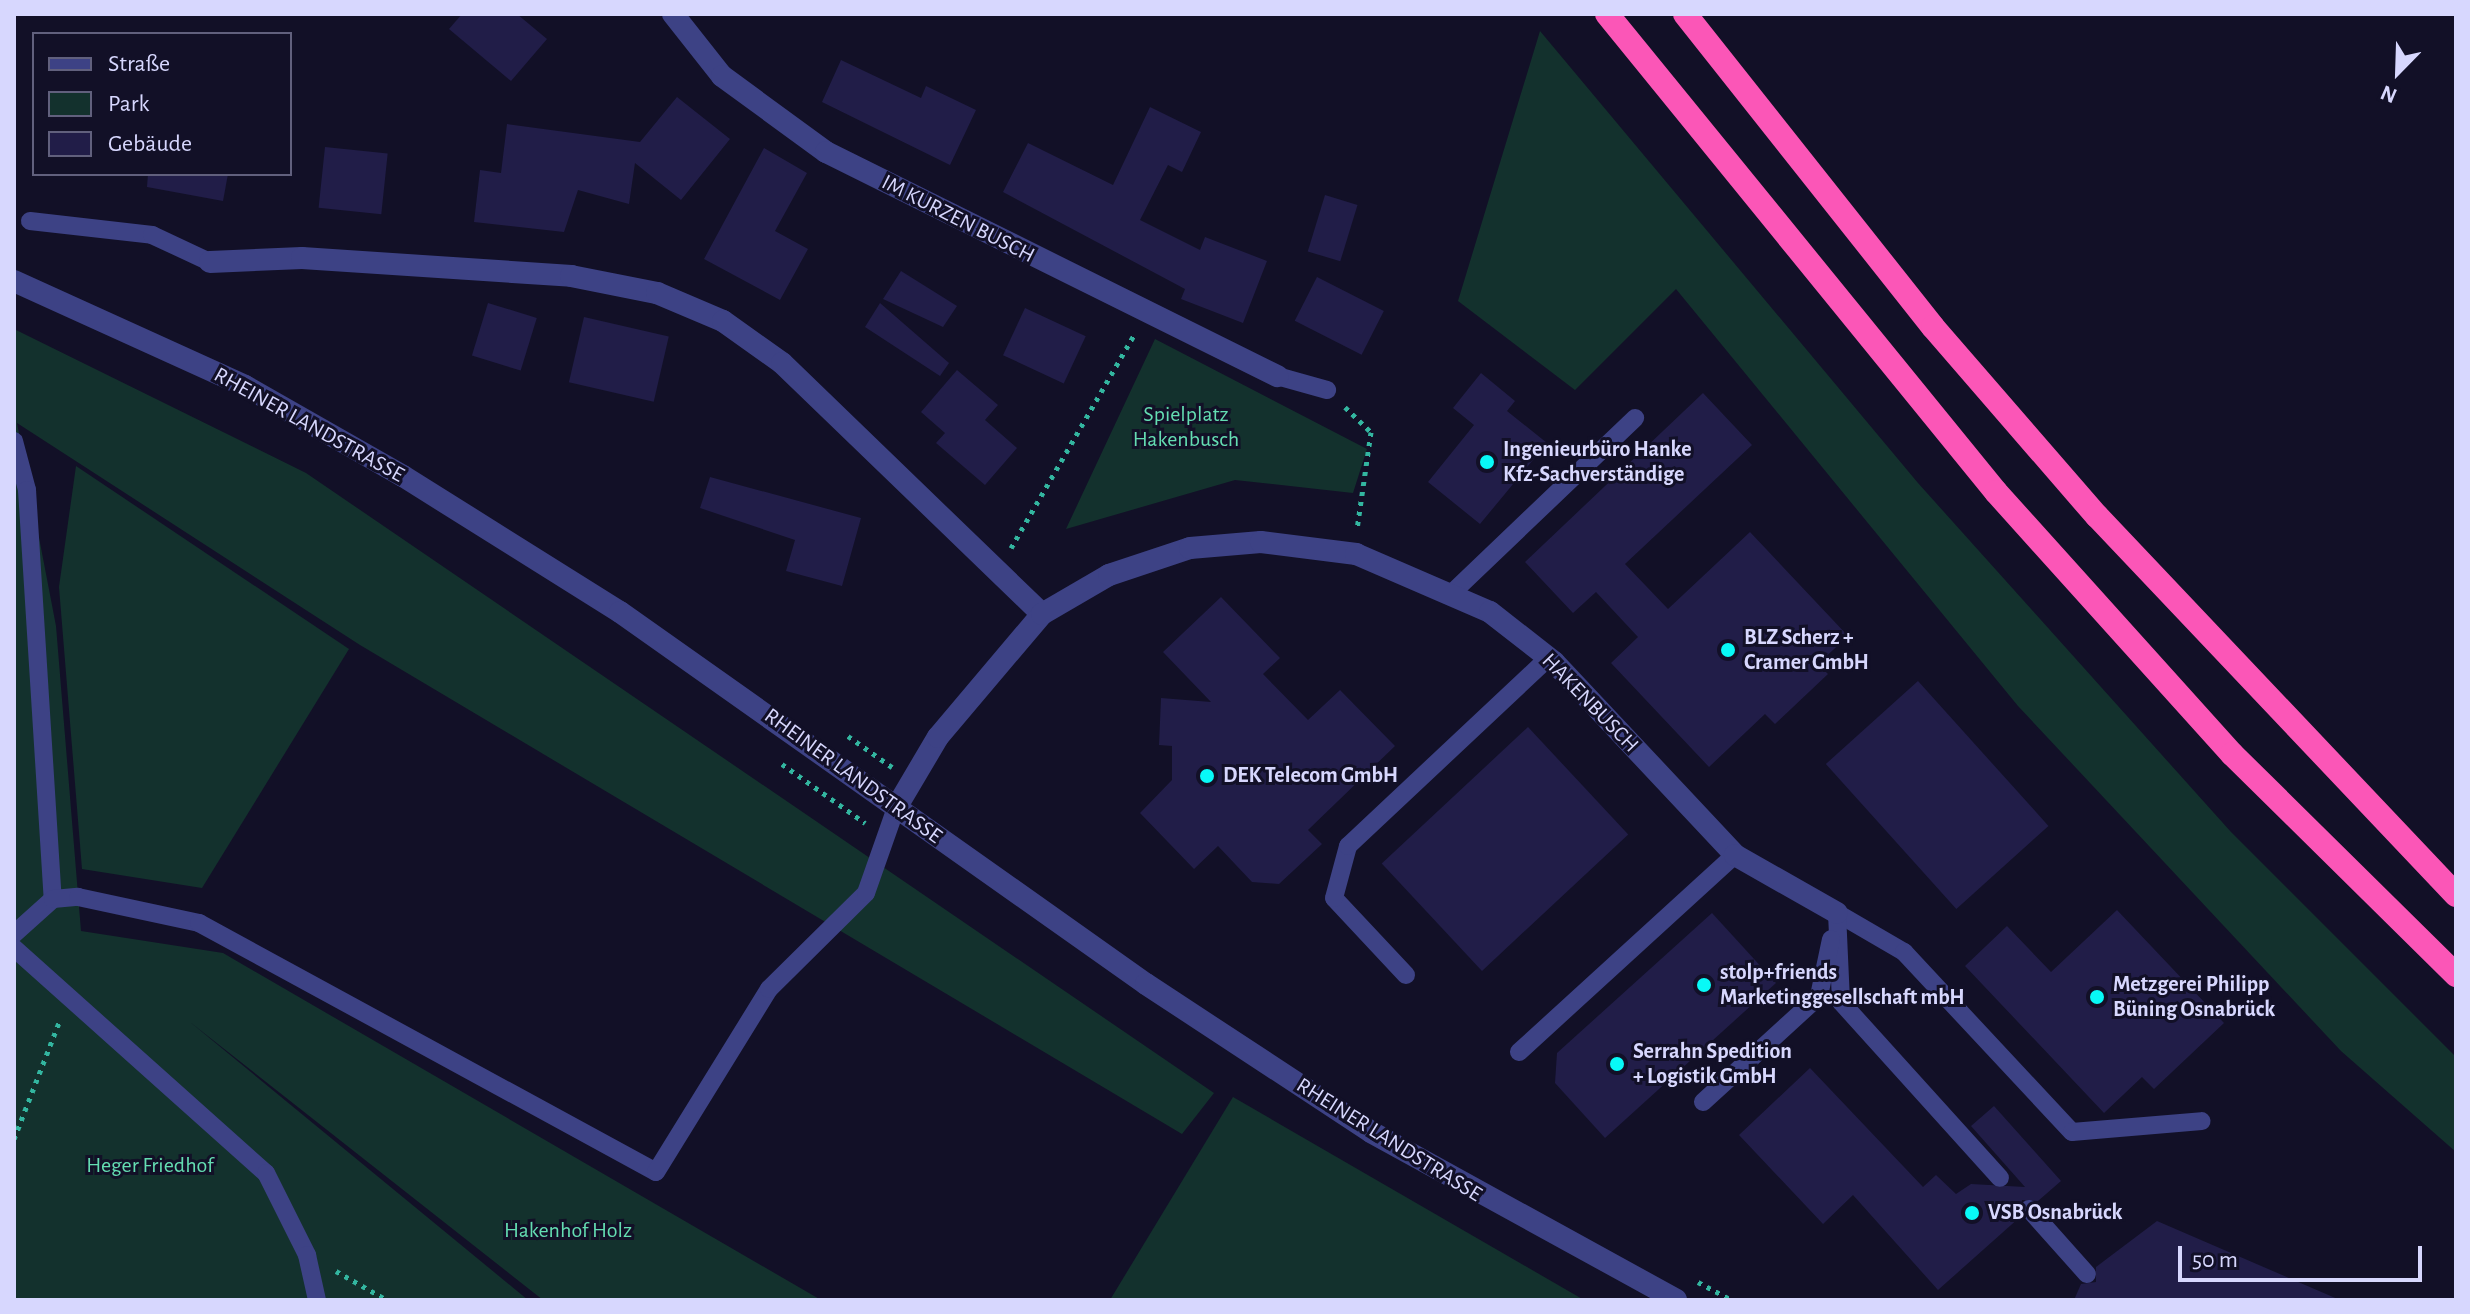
<!DOCTYPE html>
<meta charset="utf-8">
<style>
body{margin:0}
#map{position:relative;width:2470px;height:1314px;overflow:hidden;background:#121027;font-family:"Alegreya Sans",sans-serif}
div>[style]{position:absolute}
.green>*{inset:0;background:#13312d}
.building>*{inset:0;background:#211d48;transform-origin:0 0}
.path>*{height:5px;margin-top:-2.5px;transform-origin:0;background:repeating-linear-gradient(90deg,#33b6a0 0 4px,transparent 0 10px)}
.service>*{height:18px;margin:-9px;padding:0 9px;transform-origin:9px;border-radius:9px;background:#3d4285}
.minor>*{height:22px;margin:-11px;padding:0 11px;transform-origin:11px;border-radius:11px;background:#3d4285}
.tertiary>*{height:22px;margin:-11px;padding:0 11px;transform-origin:11px;border-radius:11px;background:#3d4285}
.motorway>*{height:24px;margin:-12px;padding:0 12px;transform-origin:12px;border-radius:12px;background:#fb56b7}
.dots>*{width:22px;height:22px;translate:-50% -50%;box-sizing:border-box;border:4px solid #121027;border-radius:50%}
span{translate:-50% -50%;white-space:nowrap;text-align:center;line-height:1.15;-webkit-text-stroke:6px #121027;paint-order:stroke}
.street-label{font-size:22px;color:#d7d7fe}
.park-label{font-size:22px;color:#64ddb2}
.poi-label{font-size:22px;color:#d7d7fe;font-weight:700}
.left{translate:0 -50%;text-align:left}
.frame{position:absolute;inset:0;border:16px solid #d7d7fe;pointer-events:none}
.legend{position:absolute;left:32px;top:32px;width:260px;height:144px;box-sizing:border-box;background:#121027;border:2px solid #61607d;margin:0;padding:10px 14px;list-style:none;font-size:24px;color:#d7d7fe}
.legend li{display:flex;align-items:center;gap:16px;height:40px}
.legend b{width:40px;border:2px solid #61607d}
.north{position:absolute;left:2358px;top:32px;width:80px;height:80px;-webkit-text-stroke:6px #121027;paint-order:stroke;rotate:203deg;font-size:22px;font-weight:700;line-height:32px;text-align:center;color:#d7d7fe}
.north::after{content:'';display:block;margin:auto;width:28px;height:36px;background:#d7d7fe;clip-path:polygon(50% 0,100% 100%,50% 72%,0 100%)}
.scale{position:absolute;left:2178px;top:1246px;width:244px;height:36px;box-sizing:border-box;border:4px solid #d7d7fe;border-top:0;padding-left:10px;font-size:24px;line-height:28px;white-space:nowrap;color:#d7d7fe;-webkit-text-stroke:6px #121027;paint-order:stroke}
</style>
<div id="map">
<div class="green">
<i style="clip-path:polygon(1540px 31px,1918px 483px,2231px 832px,2456px 1057px,2456px 1152px,2341px 1051px,2018px 706px,1676px 289px,1575px 390px,1458px 301px)"></i>
<i style="clip-path:polygon(14px 329px,306px 473px,1214px 1093px,1182px 1134px,360px 645px,17px 423px,56px 626px,81px 931px,223px 953px,821px 1300px,543px 1300px,190px 1022px,528px 1300px,14px 1300px)"></i>
<i style="clip-path:polygon(1155px 339px,1367px 449px,1353px 493px,1235px 480px,1066px 529px)"></i>
<i style="clip-path:polygon(76px 466px,349px 649px,202px 888px,82px 869px,59px 587px)"></i>
<i style="clip-path:polygon(1233px 1097px,1584px 1300px,1110px 1300px)"></i>
</div>
<div class="building">
<i style="clip-path:polygon(462px 14px,517px 14px,547px 39px,511px 81px,449px 29px)"></i>
<i style="clip-path:polygon(841px 60px,921px 98px,926px 86px,976px 110px,950px 165px,822px 102px)"></i>
<i style="clip-path:polygon(677px 97px,730px 139px,681px 200px,635px 163px,629px 204px,578px 190px,564px 232px,474px 222px,480px 170px,501px 173px,507px 124px,640px 142px)"></i>
<i style="clip-path:polygon(1150px 107px,1201px 132px,1182px 172px,1168px 165px,1140px 220px,1200px 250px,1205px 237px,1267px 261px,1243px 323px,1181px 299px,1185px 289px,1003px 192px,1028px 143px,1113px 185px)"></i>
<i style="left:325px;top:147px;width:63px;height:61px;rotate:6deg"></i>
<i style="clip-path:polygon(764px 148px,807px 173px,775px 231px,808px 249px,780px 300px,704px 259px)"></i>
<i style="clip-path:polygon(148px 174px,228px 174px,223px 201px,147px 187px)"></i>
<i style="left:1325px;top:195px;width:34px;height:59px;rotate:17deg"></i>
<i style="clip-path:polygon(901px 271px,957px 306px,943px 327px,883px 299px)"></i>
<i style="left:1317px;top:277px;width:75px;height:49px;rotate:27deg"></i>
<i style="left:488px;top:303px;width:51px;height:55px;rotate:17deg"></i>
<i style="clip-path:polygon(880px 303px,949px 363px,940px 376px,865px 327px)"></i>
<i style="left:1025px;top:308px;width:67px;height:52px;rotate:25deg"></i>
<i style="left:584px;top:317px;width:87px;height:67px;rotate:13deg"></i>
<i style="clip-path:polygon(957px 370px,998px 405px,985px 420px,1017px 448px,985px 485px,936px 443px,945px 433px,921px 412px)"></i>
<i style="clip-path:polygon(1481px 373px,1515px 401px,1507px 411px,1547px 443px,1480px 524px,1428px 482px,1474px 425px,1453px 408px)"></i>
<i style="clip-path:polygon(1703px 393px,1752px 445px,1625px 564px,1668px 609px,1750px 532px,1848px 636px,1818px 664px,1828px 674px,1775px 724px,1765px 714px,1709px 767px,1611px 663px,1638px 637px,1596px 592px,1573px 613px,1525px 562px)"></i>
<i style="clip-path:polygon(710px 477px,861px 518px,842px 586px,786px 571px,795px 540px,700px 508px)"></i>
<i style="clip-path:polygon(1221px 597px,1280px 658px,1263px 674px,1308px 720px,1340px 690px,1395px 746px,1308px 830px,1322px 844px,1279px 884px,1252px 882px,1218px 846px,1194px 869px,1140px 813px,1172px 780px,1172px 746px,1159px 745px,1161px 698px,1211px 702px,1163px 652px)"></i>
<i style="left:1918px;top:681px;width:195px;height:124px;rotate:48deg"></i>
<i style="left:1528px;top:727px;width:147px;height:200px;rotate:47deg"></i>
<i style="clip-path:polygon(2117px 910px,2224px 1023px,2154px 1089px,2142px 1077px,2104px 1113px,1965px 966px,2007px 926px,2051px 972px)"></i>
<i style="clip-path:polygon(1712px 913px,1776px 983px,1605px 1138px,1555px 1083px,1557px 1053px)"></i>
<i style="clip-path:polygon(1810px 1068px,1923px 1187px,1936px 1175px,1956px 1194px,1971px 1184px,2025px 1187px,1971px 1126px,1994px 1106px,2061px 1181px,2038px 1201px,2022px 1200px,2020px 1217px,1938px 1290px,1853px 1195px,1823px 1224px,1739px 1135px)"></i>
<i style="clip-path:polygon(2157px 1221px,2340px 1300px,2074px 1300px,2081px 1284px,2096px 1282px,2096px 1267px)"></i>
</div>
<div class="path">
<i style="left:1345px;top:407px;width:36px;rotate:44deg"></i>
<i style="left:1371px;top:432px;width:98px;rotate:98.2deg"></i>
<i style="left:1011px;top:548px;width:246px;rotate:-60deg"></i>
<i style="left:848px;top:736px;width:54px;rotate:35.2deg"></i>
<i style="left:782px;top:764px;width:102px;rotate:35.4deg"></i>
<i style="left:14px;top:1139px;width:128px;rotate:-68.9deg"></i>
<i style="left:336px;top:1271px;width:59px;rotate:29.6deg"></i>
<i style="left:1698px;top:1282px;width:38px;rotate:28deg"></i>
</div>
<div class="service">
<i style="left:30px;top:221px;width:123px;rotate:6.5deg"></i>
<i style="left:152px;top:235px;width:64px;rotate:25deg"></i>
<i style="left:1277px;top:376px;width:52px;rotate:15.6deg"></i>
<i style="left:14px;top:441px;width:51px;rotate:75.1deg"></i>
<i style="left:27px;top:490px;width:410px;rotate:86.4deg"></i>
<i style="left:1453px;top:592px;width:252px;rotate:-43.7deg"></i>
<i style="left:1837px;top:913px;width:78px;rotate:30.2deg"></i>
<i style="left:1904px;top:952px;width:246px;rotate:47deg"></i>
<i style="left:2072px;top:1132px;width:130px;rotate:-4.8deg"></i>
<i style="left:1837px;top:913px;width:89px;rotate:87.4deg"></i>
<i style="left:1841px;top:1002px;width:237px;rotate:47.9deg"></i>
<i style="left:14px;top:934px;width:52px;rotate:-41.9deg"></i>
<i style="left:53px;top:899px;width:25px;rotate:-5deg"></i>
<i style="left:78px;top:897px;width:124px;rotate:12.1deg"></i>
<i style="left:199px;top:923px;width:520px;rotate:28.58deg"></i>
<i style="left:656px;top:1172px;width:215px;rotate:-58.3deg"></i>
<i style="left:769px;top:989px;width:136px;rotate:-44.7deg"></i>
<i style="left:866px;top:893px;width:90px;rotate:-70.6deg"></i>
<i style="left:14px;top:948px;width:338px;rotate:41.8deg"></i>
<i style="left:266px;top:1173px;width:92px;rotate:63.4deg"></i>
<i style="left:307px;top:1255px;width:46px;rotate:77.5deg"></i>
<i style="left:1406px;top:975px;width:105px;rotate:-133.1deg"></i>
<i style="left:1334px;top:898px;width:54px;rotate:-74.9deg"></i>
<i style="left:1348px;top:846px;width:274px;rotate:-43.2deg"></i>
<i style="left:1519px;top:1052px;width:292px;rotate:-42.4deg"></i>
<i style="left:1703px;top:1102px;width:157px;rotate:-42.4deg"></i>
<i style="left:1819px;top:996px;width:58px;rotate:-78.1deg"></i>
<i style="left:2029px;top:1209px;width:87px;rotate:48.3deg"></i>
</div>
<div class="minor">
<i style="left:673px;top:14px;width:79px;rotate:51.7deg"></i>
<i style="left:722px;top:76px;width:129px;rotate:36.2deg"></i>
<i style="left:826px;top:152px;width:504px;rotate:26.41deg"></i>
<i style="left:210px;top:262px;width:92px;rotate:-2.5deg"></i>
<i style="left:302px;top:258px;width:270px;rotate:3.8deg"></i>
<i style="left:571px;top:276px;width:88px;rotate:11.2deg"></i>
<i style="left:657px;top:293px;width:72px;rotate:23deg"></i>
<i style="left:723px;top:321px;width:72px;rotate:35.4deg"></i>
<i style="left:782px;top:363px;width:361px;rotate:44deg"></i>
<i style="left:896px;top:808px;width:82px;rotate:-59.4deg"></i>
<i style="left:938px;top:737px;width:161px;rotate:-49.8deg"></i>
<i style="left:1042px;top:614px;width:78px;rotate:-30.2deg"></i>
<i style="left:1109px;top:575px;width:85px;rotate:-18.4deg"></i>
<i style="left:1190px;top:548px;width:71px;rotate:-4.8deg"></i>
<i style="left:1261px;top:542px;width:96px;rotate:7.2deg"></i>
<i style="left:1356px;top:554px;width:146px;rotate:23.4deg"></i>
<i style="left:1490px;top:612px;width:81px;rotate:38deg"></i>
<i style="left:1554px;top:662px;width:265px;rotate:46.8deg"></i>
<i style="left:1735px;top:855px;width:117px;rotate:29.6deg"></i>
</div>
<div class="tertiary">
<i style="left:14px;top:281px;width:254px;rotate:24.4deg"></i>
<i style="left:245px;top:386px;width:182px;rotate:29.7deg"></i>
<i style="left:403px;top:476px;width:256px;rotate:32.1deg"></i>
<i style="left:620px;top:612px;width:644px;rotate:35.27deg"></i>
<i style="left:1146px;top:984px;width:269px;rotate:33.3deg"></i>
<i style="left:1371px;top:1132px;width:348px;rotate:28.8deg"></i>
</div>
<div class="motorway">
<i style="left:1607px;top:14px;width:616px;rotate:50.86deg"></i>
<i style="left:1996px;top:492px;width:353px;rotate:48deg"></i>
<i style="left:2232px;top:754px;width:315px;rotate:44.6deg"></i>
<i style="left:1685px;top:14px;width:399px;rotate:51.6deg"></i>
<i style="left:1933px;top:327px;width:250px;rotate:49.1deg"></i>
<i style="left:2097px;top:516px;width:522px;rotate:46.55deg"></i>
</div>
<div class="dots">
<i style="left:1487px;top:462px;background:#08f9f7"></i>
<i style="left:1728px;top:650px;background:#08f9f7"></i>
<i style="left:1207px;top:776px;background:#08f9f7"></i>
<i style="left:1704px;top:985px;background:#08f9f7"></i>
<i style="left:2097px;top:997px;background:#08f9f7"></i>
<i style="left:1617px;top:1064px;background:#08f9f7"></i>
<i style="left:1972px;top:1213px;background:#08f9f7"></i>
</div>
<div class="street-label">
<span style="left:958px;top:219px;rotate:27deg">IM KURZEN BUSCH</span>
<span style="left:309px;top:425px;rotate:29deg">RHEINER LANDSTRASSE</span>
<span style="left:1590px;top:703px;rotate:46deg">HAKENBUSCH</span>
<span style="left:853px;top:776px;rotate:36deg">RHEINER LANDSTRASSE</span>
<span style="left:1389px;top:1140px;rotate:32deg">RHEINER LANDSTRASSE</span>
</div>
<div class="park-label">
<span style="left:1186px;top:427px">Spielplatz<br>Hakenbusch</span>
<span style="left:150px;top:1166px">Heger Friedhof</span>
<span style="left:568px;top:1231px">Hakenhof Holz</span>
</div>
<div class="poi-label">
<span class="left" style="left:1503px;top:462px">Ingenieurbüro Hanke<br>Kfz-Sachverständige</span>
<span class="left" style="left:1744px;top:650px">BLZ Scherz +<br>Cramer GmbH</span>
<span class="left" style="left:1223px;top:776px">DEK Telecom GmbH</span>
<span class="left" style="left:1720px;top:985px">stolp+friends<br>Marketinggesellschaft mbH</span>
<span class="left" style="left:2113px;top:997px">Metzgerei Philipp<br>Büning Osnabrück</span>
<span class="left" style="left:1633px;top:1064px">Serrahn Spedition<br>+ Logistik GmbH</span>
<span class="left" style="left:1988px;top:1213px">VSB Osnabrück</span>
</div>
<div class="frame"></div>
<ul class="legend">
<li><b style="height:10px;background:#3d4285"></b>Straße</li>
<li><b style="height:22px;background:#13312d"></b>Park</li>
<li><b style="height:22px;background:#211d48"></b>Gebäude</li>
</ul>
<div class="north">N</div>
<div class="scale">50 m</div>
</div>
